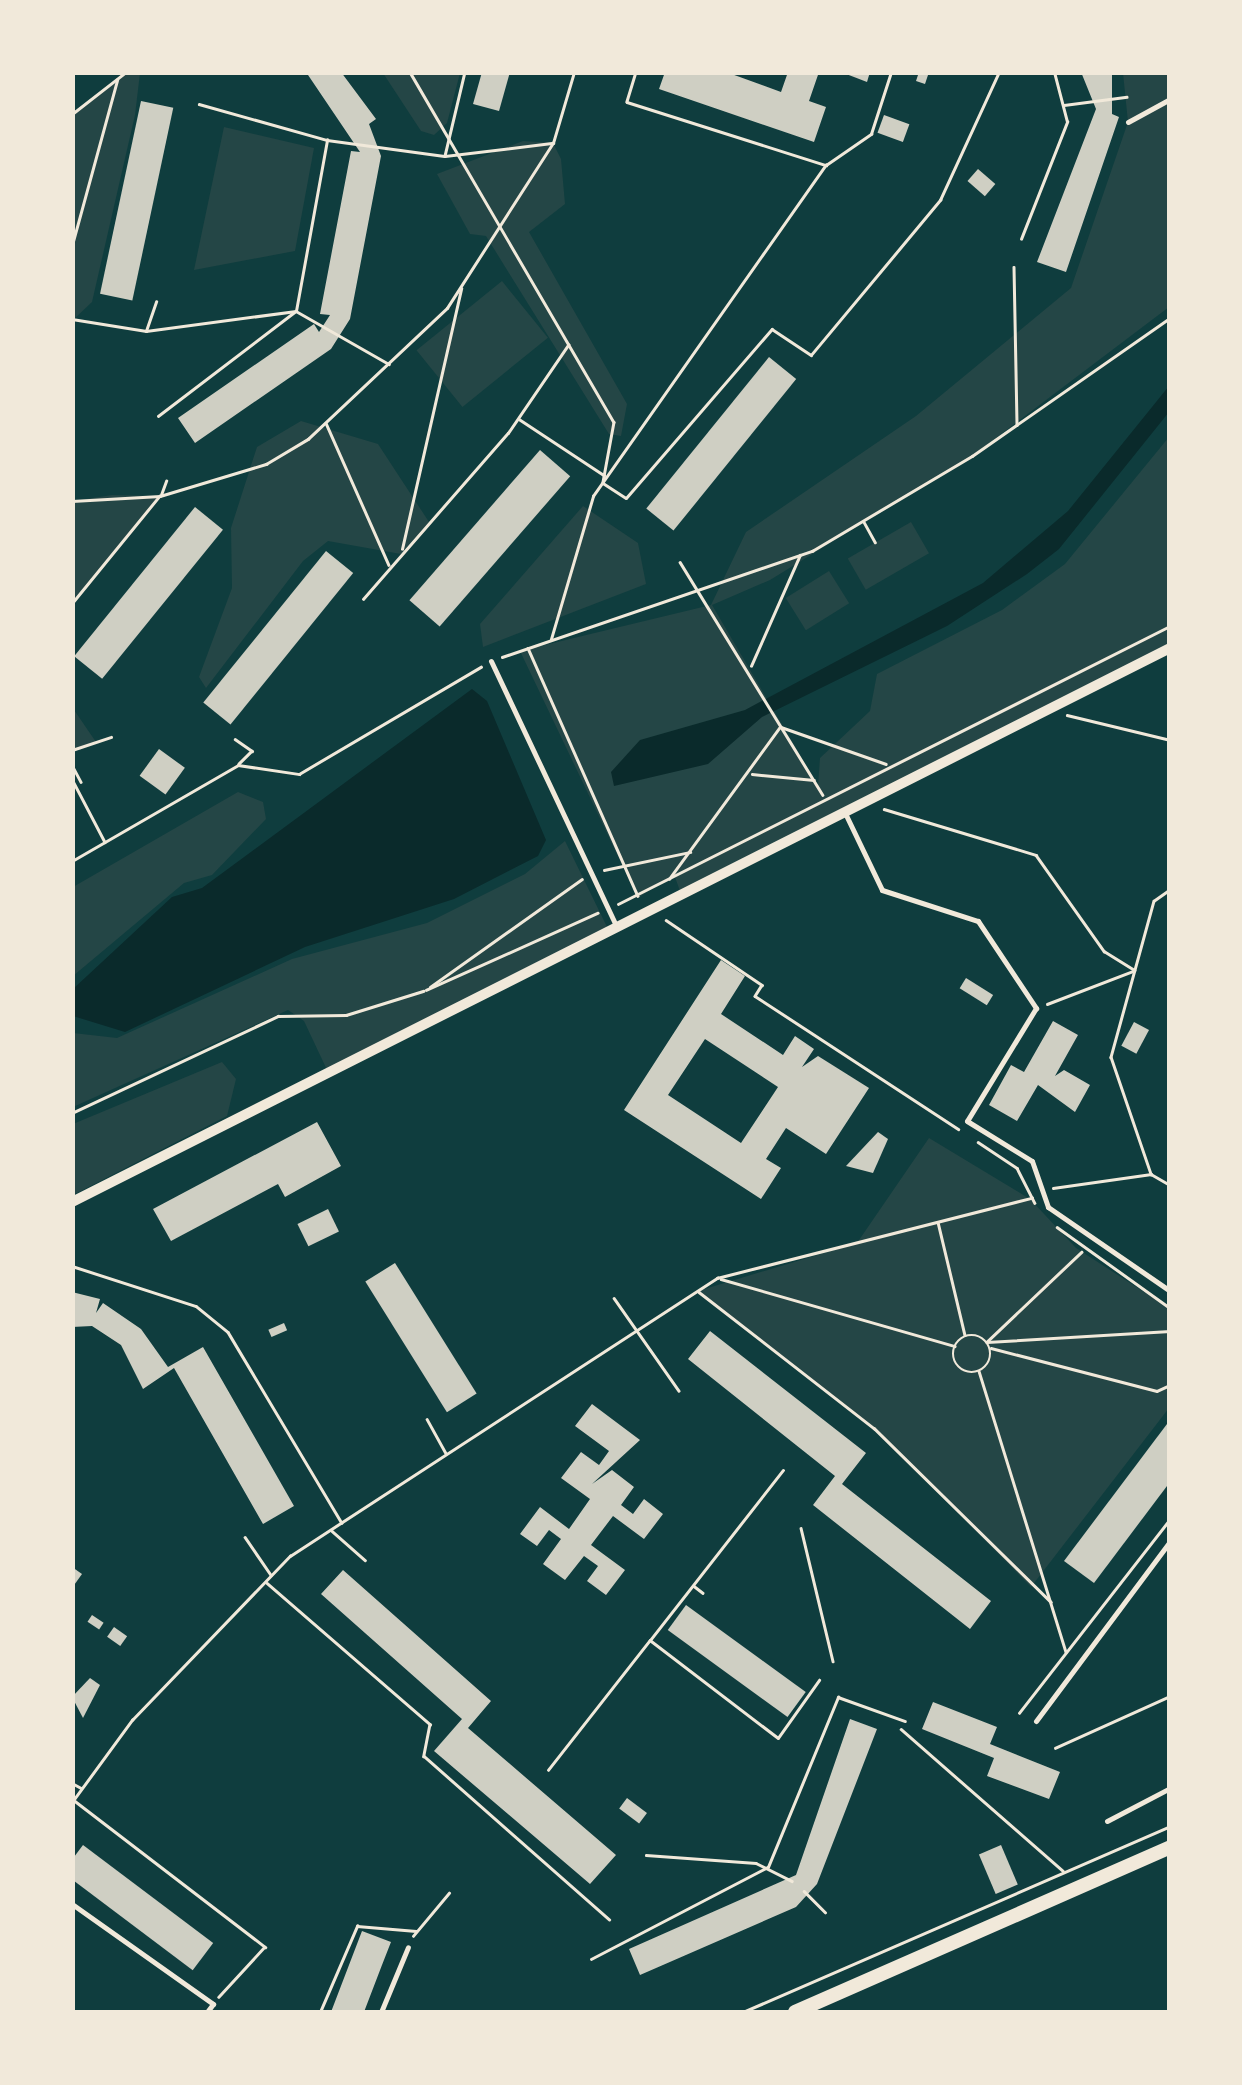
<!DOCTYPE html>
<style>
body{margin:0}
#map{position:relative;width:1242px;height:2085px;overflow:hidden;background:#0f3d3e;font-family:Manrope,sans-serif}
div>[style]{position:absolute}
.green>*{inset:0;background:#244646;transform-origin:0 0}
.water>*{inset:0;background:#0a2a2b}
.building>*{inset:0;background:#cfcfc3;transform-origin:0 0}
.path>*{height:2.5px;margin:-1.25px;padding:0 1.25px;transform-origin:1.25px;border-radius:1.25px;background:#f1e9da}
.path>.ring{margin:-1.25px;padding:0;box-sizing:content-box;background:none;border:2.5px solid #f1e9da;border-radius:50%}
.service>*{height:5px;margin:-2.5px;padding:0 2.5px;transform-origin:2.5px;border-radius:2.5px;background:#f1e9da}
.minor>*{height:10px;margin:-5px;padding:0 5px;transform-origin:5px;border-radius:5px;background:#f1e9da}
.secondary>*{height:14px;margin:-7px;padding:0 7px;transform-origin:7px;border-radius:7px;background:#f1e9da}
span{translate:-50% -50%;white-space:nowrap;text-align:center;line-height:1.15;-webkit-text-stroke:8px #f1e9da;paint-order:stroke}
.frame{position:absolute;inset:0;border:75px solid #f1e9da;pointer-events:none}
</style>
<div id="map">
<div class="green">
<i style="clip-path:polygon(126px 73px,140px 73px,135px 115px,92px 302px,73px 320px,73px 114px)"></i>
<i style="clip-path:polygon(383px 73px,460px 73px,447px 123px,434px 135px,421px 131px)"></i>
<i style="clip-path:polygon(1123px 73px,1169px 73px,1169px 307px,972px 456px,770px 580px,712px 605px,818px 786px,820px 758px,870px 711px,877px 674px,1002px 610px,1065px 564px,1169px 437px,1169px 648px,681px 894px,674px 874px,638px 898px,520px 651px,711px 605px,746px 532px,916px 416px,1071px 288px,1128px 122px)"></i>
<i style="clip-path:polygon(224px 127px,314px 148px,295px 251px,194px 270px)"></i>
<i style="clip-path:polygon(523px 141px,553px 143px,561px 159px,565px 204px,529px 232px,627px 404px,621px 436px,609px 434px,486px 236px,470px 234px,437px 174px)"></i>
<i style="left:502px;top:281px;width:73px;height:110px;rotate:51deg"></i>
<i style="clip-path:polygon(301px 421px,378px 444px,429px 522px,401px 554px,328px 541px,303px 561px,206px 688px,199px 677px,232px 588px,231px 528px,257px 447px)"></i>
<i style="clip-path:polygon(112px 495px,160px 496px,73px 604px,73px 501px)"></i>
<i style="clip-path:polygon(583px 506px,638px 543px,646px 584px,483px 647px,480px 624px)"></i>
<i style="left:911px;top:522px;width:36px;height:73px;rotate:60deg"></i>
<i style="left:829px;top:571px;width:38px;height:51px;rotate:58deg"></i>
<i style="clip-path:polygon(72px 707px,96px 742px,72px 750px)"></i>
<i style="clip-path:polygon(238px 792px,263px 802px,266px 819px,212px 875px,184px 883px,73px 976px,73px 887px)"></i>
<i style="clip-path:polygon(565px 841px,609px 931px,328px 1072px,304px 1021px,288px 1010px,73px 1107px,73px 1033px,117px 1038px,292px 959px,427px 923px,525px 874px)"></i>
<i style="clip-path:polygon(222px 1062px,236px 1079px,227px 1116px,73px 1195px,73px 1124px)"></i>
<i style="clip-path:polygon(929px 1138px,1030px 1199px,1076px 1248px,1169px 1308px,1169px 1408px,1031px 1587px,874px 1428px,698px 1291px,857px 1243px)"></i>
</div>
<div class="water">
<i style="clip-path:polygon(1169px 386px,1169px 412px,1059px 549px,1027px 574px,947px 626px,762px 717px,708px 764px,614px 786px,611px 772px,640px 740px,745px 710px,983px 583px,1068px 511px)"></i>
<i style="clip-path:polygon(472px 689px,487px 701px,546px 840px,538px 856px,454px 899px,305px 947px,125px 1032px,73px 1016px,73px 989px,172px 897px,202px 888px)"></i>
</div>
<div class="building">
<i style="clip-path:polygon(306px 72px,341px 72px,376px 119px,369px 124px,381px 156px,350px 319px,331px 349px,195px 443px,178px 418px,314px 324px,319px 332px,330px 315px,320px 314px,351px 151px,360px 152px)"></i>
<i style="clip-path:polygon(482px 72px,510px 72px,499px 111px,473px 104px)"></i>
<i style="clip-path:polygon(665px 72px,726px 72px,781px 92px,788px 72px,819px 72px,809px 101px,826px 107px,814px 142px,659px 89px)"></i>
<i style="clip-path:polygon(841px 72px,870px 72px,867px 82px)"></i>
<i style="clip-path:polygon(919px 72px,929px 72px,925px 84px,916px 81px)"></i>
<i style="clip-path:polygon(1081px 72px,1112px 72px,1112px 114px,1119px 117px,1066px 272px,1037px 262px,1096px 109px)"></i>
<i style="left:141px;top:101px;width:33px;height:197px;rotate:12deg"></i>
<i style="left:884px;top:115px;width:27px;height:19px;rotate:20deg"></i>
<i style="left:978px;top:169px;width:23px;height:16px;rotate:41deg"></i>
<i style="left:769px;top:357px;width:35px;height:195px;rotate:39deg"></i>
<i style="left:540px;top:450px;width:40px;height:199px;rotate:41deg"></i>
<i style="left:195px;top:507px;width:36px;height:192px;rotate:39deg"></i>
<i style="left:326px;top:551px;width:35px;height:195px;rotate:39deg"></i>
<i style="left:159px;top:749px;width:32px;height:33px;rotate:36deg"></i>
<i style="clip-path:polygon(evenodd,721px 960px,745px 976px,721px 1014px,783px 1055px,795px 1036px,814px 1049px,802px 1067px,818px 1056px,869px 1088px,826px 1154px,786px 1128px,766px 1159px,781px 1168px,761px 1199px,624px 1110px,721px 960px,705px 1039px,778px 1087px,741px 1143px,668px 1095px,705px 1039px)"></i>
<i style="left:966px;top:978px;width:32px;height:12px;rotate:32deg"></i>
<i style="clip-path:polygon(1053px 1021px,1078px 1035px,1055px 1076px,1064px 1070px,1090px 1085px,1075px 1112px,1038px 1085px,1017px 1121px,989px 1105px,1011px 1065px,1024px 1072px)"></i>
<i style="left:1134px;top:1022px;width:17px;height:27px;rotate:28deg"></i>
<i style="clip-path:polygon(317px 1122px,341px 1166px,285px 1197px,278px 1184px,171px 1241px,153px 1209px)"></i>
<i style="clip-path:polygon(878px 1132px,888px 1139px,873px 1173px,846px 1166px)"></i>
<i style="left:328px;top:1209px;width:25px;height:34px;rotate:64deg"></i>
<i style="left:395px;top:1263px;width:154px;height:35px;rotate:58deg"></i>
<i style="clip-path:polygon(72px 1292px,100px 1299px,96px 1313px,103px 1303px,141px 1329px,168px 1367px,203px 1347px,294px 1506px,263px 1524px,174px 1368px,143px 1389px,121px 1345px,92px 1326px,72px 1327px)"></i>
<i style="left:284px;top:1323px;width:8px;height:17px;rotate:67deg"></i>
<i style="clip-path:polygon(710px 1331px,866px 1453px,842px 1484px,991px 1601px,970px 1629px,813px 1505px,835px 1476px,688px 1359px)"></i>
<i style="clip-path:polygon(592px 1404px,640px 1440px,592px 1484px,612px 1470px,634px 1487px,621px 1505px,633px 1514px,644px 1499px,663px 1514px,644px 1539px,613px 1516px,591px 1545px,625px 1570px,606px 1595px,587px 1581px,598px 1566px,584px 1556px,565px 1580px,543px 1564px,561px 1539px,549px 1530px,537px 1546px,520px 1534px,540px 1507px,569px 1529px,590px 1499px,561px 1478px,581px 1452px,599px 1465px,609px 1451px,575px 1426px)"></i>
<i style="clip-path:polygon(1170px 1420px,1170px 1482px,1094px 1583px,1064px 1561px)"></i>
<i style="clip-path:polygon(72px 1567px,82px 1574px,72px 1588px)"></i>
<i style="clip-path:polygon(343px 1570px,491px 1701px,468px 1728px,616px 1855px,590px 1884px,434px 1751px,462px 1719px,321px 1594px)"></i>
<i style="left:686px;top:1605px;width:148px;height:31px;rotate:36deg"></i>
<i style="left:92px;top:1615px;width:14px;height:8px;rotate:34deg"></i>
<i style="left:114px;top:1627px;width:16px;height:12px;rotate:35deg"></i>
<i style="clip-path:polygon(90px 1678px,100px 1685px,83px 1718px,72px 1697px)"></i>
<i style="clip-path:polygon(933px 1702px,997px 1727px,990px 1744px,1060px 1772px,1049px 1799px,987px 1776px,994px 1758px,922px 1729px)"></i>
<i style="clip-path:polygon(850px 1719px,877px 1729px,817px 1884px,796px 1907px,640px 1975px,629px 1949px,796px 1875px)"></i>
<i style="left:627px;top:1798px;width:25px;height:13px;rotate:37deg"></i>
<i style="left:83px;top:1845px;width:163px;height:34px;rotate:37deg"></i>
<i style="left:1001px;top:1845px;width:43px;height:24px;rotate:67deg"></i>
<i style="clip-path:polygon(362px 1931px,391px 1942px,382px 1965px,364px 2012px,331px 2012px)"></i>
</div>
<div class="path">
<i style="left:410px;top:72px;width:405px;rotate:59.8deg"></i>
<i style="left:614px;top:422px;width:61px;rotate:100.4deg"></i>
<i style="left:465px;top:72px;width:86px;rotate:103.4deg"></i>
<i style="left:445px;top:156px;width:109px;rotate:-6.9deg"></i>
<i style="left:553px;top:143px;width:74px;rotate:-73.5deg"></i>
<i style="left:636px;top:72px;width:31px;rotate:107deg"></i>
<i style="left:627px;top:102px;width:209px;rotate:17.6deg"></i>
<i style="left:826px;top:165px;width:55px;rotate:-34.6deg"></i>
<i style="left:871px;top:134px;width:65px;rotate:-72.1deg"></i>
<i style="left:199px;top:104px;width:133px;rotate:15.7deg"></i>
<i style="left:327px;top:140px;width:118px;rotate:7.8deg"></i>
<i style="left:1064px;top:105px;width:63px;rotate:-7.4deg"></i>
<i style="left:72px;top:114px;width:68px;rotate:-37.9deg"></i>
<i style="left:1021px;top:239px;width:126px;rotate:-68.5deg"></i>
<i style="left:1067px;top:122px;width:52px;rotate:-104.6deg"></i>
<i style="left:72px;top:245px;width:171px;rotate:-74.7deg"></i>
<i style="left:1014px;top:267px;width:158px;rotate:88.9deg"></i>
<i style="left:72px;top:319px;width:75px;rotate:9.2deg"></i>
<i style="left:146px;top:331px;width:31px;rotate:-71deg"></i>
<i style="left:146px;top:331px;width:151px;rotate:-7.6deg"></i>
<i style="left:296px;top:311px;width:107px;rotate:29.7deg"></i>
<i style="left:158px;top:416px;width:173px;rotate:-37.3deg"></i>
<i style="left:296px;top:311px;width:174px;rotate:-79.7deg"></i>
<i style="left:519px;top:419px;width:102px;rotate:33.4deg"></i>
<i style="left:326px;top:423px;width:155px;rotate:66.1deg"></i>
<i style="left:603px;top:483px;width:27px;rotate:33deg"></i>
<i style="left:626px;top:498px;width:223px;rotate:-49.2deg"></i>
<i style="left:772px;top:329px;width:47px;rotate:33.7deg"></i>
<i style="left:811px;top:355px;width:202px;rotate:-50.2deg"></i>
<i style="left:940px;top:200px;width:141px;rotate:-65.3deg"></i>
<i style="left:161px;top:495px;width:15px;rotate:-70deg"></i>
<i style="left:160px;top:496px;width:111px;rotate:-16.8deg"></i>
<i style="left:266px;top:464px;width:49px;rotate:-30.8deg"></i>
<i style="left:308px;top:439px;width:191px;rotate:-43.3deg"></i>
<i style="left:447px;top:308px;width:196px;rotate:-57.3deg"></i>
<i style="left:72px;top:501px;width:88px;rotate:-3.3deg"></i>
<i style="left:160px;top:496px;width:139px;rotate:129.2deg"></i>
<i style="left:864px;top:522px;width:23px;rotate:61deg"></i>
<i style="left:402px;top:549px;width:267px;rotate:-77.2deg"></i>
<i style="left:680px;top:562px;width:273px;rotate:58.5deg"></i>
<i style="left:363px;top:599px;width:220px;rotate:-48.9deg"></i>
<i style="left:508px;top:433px;width:107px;rotate:-55.7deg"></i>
<i style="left:551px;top:639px;width:149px;rotate:-73.6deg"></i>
<i style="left:593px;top:496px;width:405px;rotate:-54.9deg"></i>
<i style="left:528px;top:648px;width:271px;rotate:66.1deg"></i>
<i style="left:502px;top:657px;width:328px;rotate:-18.9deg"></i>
<i style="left:812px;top:551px;width:186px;rotate:-30.7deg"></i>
<i style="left:972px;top:456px;width:241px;rotate:-34.9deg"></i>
<i style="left:751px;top:666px;width:121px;rotate:-66.2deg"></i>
<i style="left:1067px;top:715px;width:106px;rotate:13.6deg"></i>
<i style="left:781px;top:727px;width:111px;rotate:19.4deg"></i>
<i style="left:235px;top:739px;width:21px;rotate:35deg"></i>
<i style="left:252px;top:751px;width:18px;rotate:135deg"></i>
<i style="left:72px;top:750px;width:41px;rotate:-18.4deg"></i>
<i style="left:72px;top:765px;width:19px;rotate:62deg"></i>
<i style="left:752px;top:774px;width:62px;rotate:5.5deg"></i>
<i style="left:72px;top:779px;width:71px;rotate:62.4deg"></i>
<i style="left:884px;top:809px;width:159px;rotate:16.8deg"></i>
<i style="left:1036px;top:855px;width:118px;rotate:54.7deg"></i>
<i style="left:1104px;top:951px;width:36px;rotate:32deg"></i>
<i style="left:1169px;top:860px;width:1px;rotate:45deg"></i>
<i style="left:72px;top:861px;width:192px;rotate:-30deg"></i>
<i style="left:238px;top:765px;width:62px;rotate:8.4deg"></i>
<i style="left:299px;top:774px;width:211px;rotate:-30.5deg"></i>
<i style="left:604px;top:870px;width:88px;rotate:-11.8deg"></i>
<i style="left:669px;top:879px;width:187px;rotate:-53.9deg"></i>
<i style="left:1170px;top:890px;width:19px;rotate:145deg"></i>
<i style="left:1154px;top:901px;width:162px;rotate:105.4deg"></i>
<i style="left:1111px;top:1057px;width:124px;rotate:71.1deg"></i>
<i style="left:1151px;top:1174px;width:22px;rotate:30deg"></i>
<i style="left:618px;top:904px;width:618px;rotate:-26.73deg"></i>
<i style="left:666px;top:920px;width:116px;rotate:34.1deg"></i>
<i style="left:762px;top:985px;width:13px;rotate:122deg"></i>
<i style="left:755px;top:996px;width:243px;rotate:33.2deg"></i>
<i style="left:430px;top:987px;width:186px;rotate:-35.4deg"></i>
<i style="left:426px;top:990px;width:188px;rotate:-24.2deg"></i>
<i style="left:1047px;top:1004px;width:92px;rotate:-21deg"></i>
<i style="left:72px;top:1113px;width:228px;rotate:-25.2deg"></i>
<i style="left:278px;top:1016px;width:68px;rotate:-0.8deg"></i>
<i style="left:346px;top:1015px;width:81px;rotate:-17.3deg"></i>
<i style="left:978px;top:1142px;width:47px;rotate:33.7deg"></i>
<i style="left:1017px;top:1168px;width:39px;rotate:63deg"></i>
<i style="left:1053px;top:1188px;width:99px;rotate:-8.1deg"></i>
<i style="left:938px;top:1222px;width:116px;rotate:76.6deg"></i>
<i style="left:1057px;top:1227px;width:139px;rotate:35.6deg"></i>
<i style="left:1082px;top:1252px;width:131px;rotate:136.5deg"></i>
<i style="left:987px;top:1342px;width:183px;rotate:-3.4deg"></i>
<i style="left:72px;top:1266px;width:130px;rotate:17.9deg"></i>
<i style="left:196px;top:1306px;width:41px;rotate:39.1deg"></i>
<i style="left:228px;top:1332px;width:222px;rotate:59.2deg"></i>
<i style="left:721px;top:1279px;width:243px;rotate:16deg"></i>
<i style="left:699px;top:1292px;width:222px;rotate:37.9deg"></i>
<i style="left:874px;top:1428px;width:248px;rotate:44.5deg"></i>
<i style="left:614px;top:1298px;width:113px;rotate:55deg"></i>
<i class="ring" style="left:953px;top:1335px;width:35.5px;height:35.5px"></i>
<i style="left:991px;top:1348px;width:171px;rotate:14.5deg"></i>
<i style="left:1157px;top:1391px;width:14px;rotate:-25deg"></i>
<i style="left:979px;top:1371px;width:294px;rotate:72.8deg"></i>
<i style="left:427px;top:1419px;width:39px;rotate:61deg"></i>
<i style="left:801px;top:1528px;width:137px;rotate:76.5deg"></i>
<i style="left:332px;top:1531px;width:44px;rotate:41.3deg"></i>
<i style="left:245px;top:1537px;width:46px;rotate:55.6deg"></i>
<i style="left:267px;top:1583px;width:216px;rotate:40.9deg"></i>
<i style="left:430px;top:1724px;width:33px;rotate:101deg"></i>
<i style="left:424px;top:1756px;width:247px;rotate:41.4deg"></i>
<i style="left:694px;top:1586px;width:11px;rotate:38deg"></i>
<i style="left:651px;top:1639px;width:214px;rotate:-52deg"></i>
<i style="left:1019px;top:1713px;width:246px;rotate:-52.1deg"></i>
<i style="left:901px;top:1729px;width:215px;rotate:41.2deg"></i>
<i style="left:1055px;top:1748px;width:126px;rotate:-24.3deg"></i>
<i style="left:548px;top:1770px;width:165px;rotate:-51.9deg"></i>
<i style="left:650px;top:1640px;width:161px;rotate:37.4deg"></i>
<i style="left:778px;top:1738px;width:71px;rotate:-54.7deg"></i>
<i style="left:72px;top:1783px;width:10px;rotate:29deg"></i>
<i style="left:75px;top:1801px;width:240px;rotate:37.5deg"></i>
<i style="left:265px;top:1947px;width:68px;rotate:132.6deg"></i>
<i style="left:72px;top:1802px;width:102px;rotate:-53.8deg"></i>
<i style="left:132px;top:1720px;width:228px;rotate:-46.1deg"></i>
<i style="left:290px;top:1556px;width:510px;rotate:-33.07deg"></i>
<i style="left:717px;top:1278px;width:325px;rotate:-14.3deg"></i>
<i style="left:646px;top:1855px;width:110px;rotate:4.2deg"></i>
<i style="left:756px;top:1863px;width:40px;rotate:26.6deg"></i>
<i style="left:804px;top:1891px;width:30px;rotate:45deg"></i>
<i style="left:413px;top:1936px;width:56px;rotate:-50.1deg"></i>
<i style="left:591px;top:1959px;width:199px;rotate:-27.5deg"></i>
<i style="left:768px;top:1867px;width:184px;rotate:-67.6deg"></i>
<i style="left:838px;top:1697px;width:71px;rotate:19.7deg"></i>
<i style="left:320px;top:2012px;width:94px;rotate:-66.7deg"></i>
<i style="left:357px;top:1926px;width:59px;rotate:4.8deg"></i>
<i style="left:743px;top:2012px;width:466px;rotate:-23.5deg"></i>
</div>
<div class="service">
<i style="left:1128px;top:122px;width:48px;rotate:-28.7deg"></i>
<i style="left:491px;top:661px;width:292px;rotate:64.7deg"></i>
<i style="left:845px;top:813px;width:85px;rotate:64.3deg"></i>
<i style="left:882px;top:890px;width:101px;rotate:17.9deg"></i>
<i style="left:978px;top:921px;width:105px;rotate:56.3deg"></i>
<i style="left:1036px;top:1008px;width:132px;rotate:121.4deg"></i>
<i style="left:967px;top:1121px;width:76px;rotate:31.6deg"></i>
<i style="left:1032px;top:1161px;width:49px;rotate:70.8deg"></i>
<i style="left:1048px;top:1207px;width:148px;rotate:34.5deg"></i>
<i style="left:1036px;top:1721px;width:224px;rotate:-53.3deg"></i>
<i style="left:1107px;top:1821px;width:71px;rotate:-27.6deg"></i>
<i style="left:72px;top:1904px;width:173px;rotate:35.3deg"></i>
<i style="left:213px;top:2004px;width:10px;rotate:127deg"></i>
<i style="left:381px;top:2012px;width:70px;rotate:-67.4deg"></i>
</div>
<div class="minor">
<i style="left:72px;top:1202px;width:1230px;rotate:-26.77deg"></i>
</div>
<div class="secondary">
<i style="left:795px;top:2012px;width:410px;rotate:-23.7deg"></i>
</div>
<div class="frame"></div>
</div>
